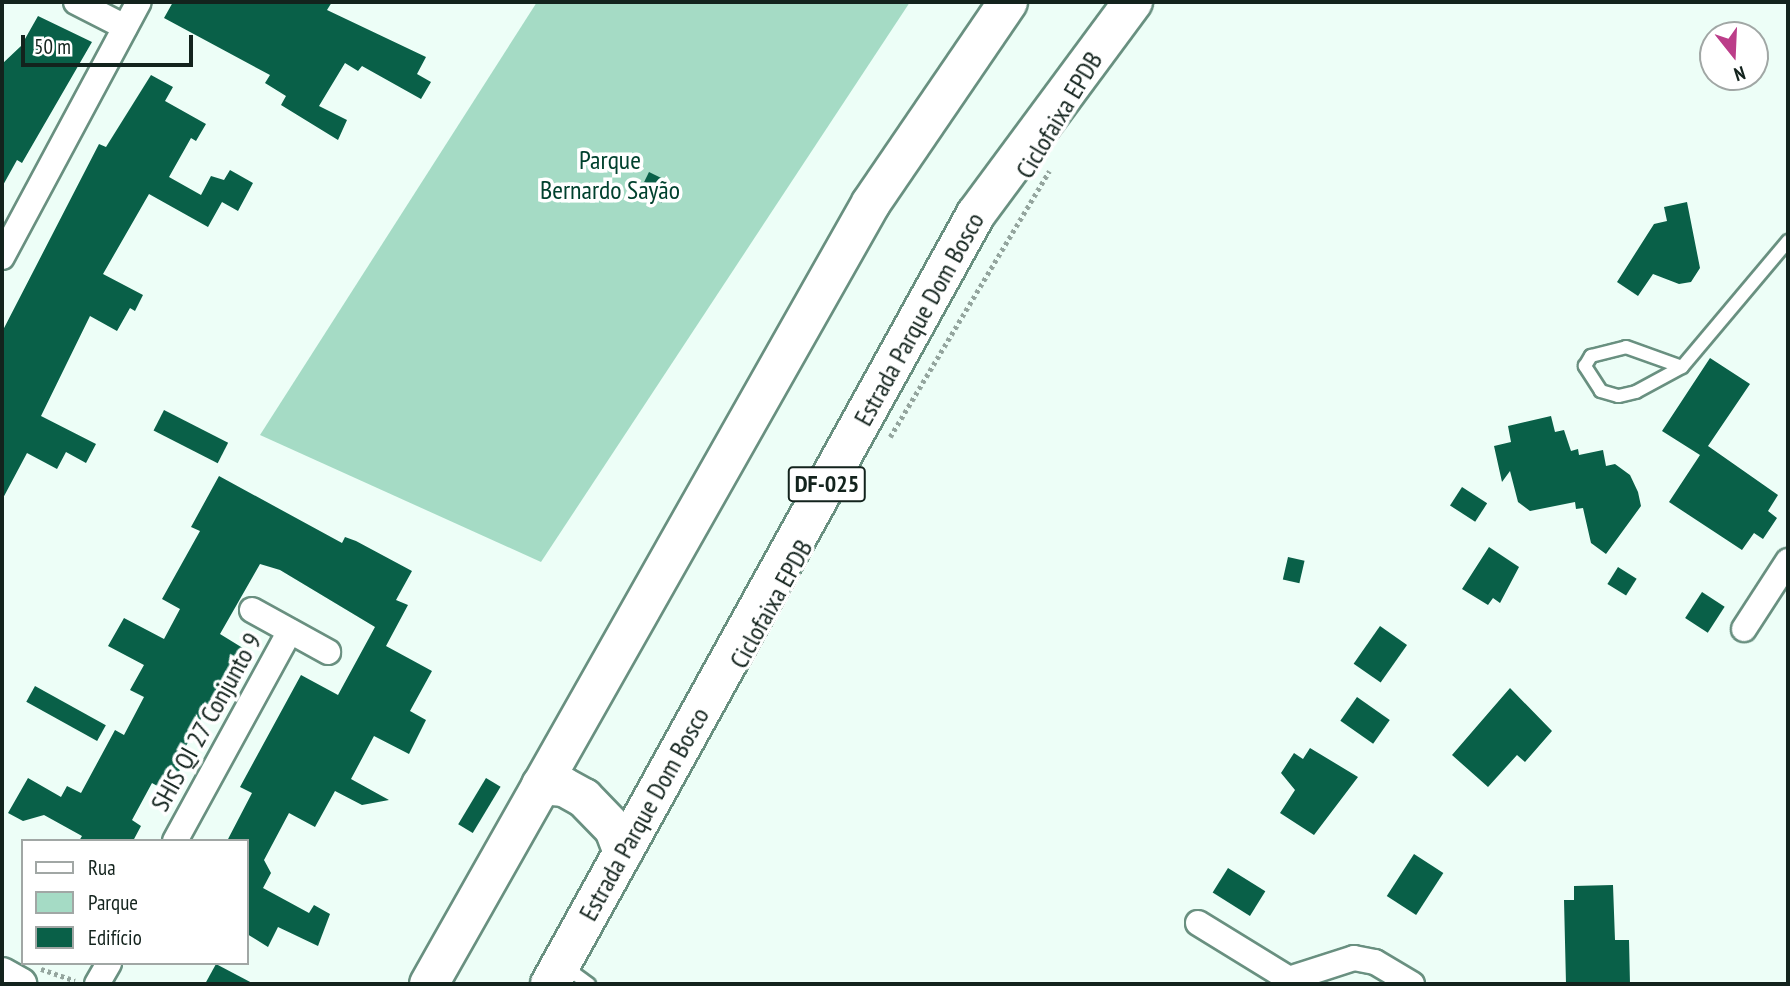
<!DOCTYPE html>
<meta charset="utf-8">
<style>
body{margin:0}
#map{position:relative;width:1790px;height:986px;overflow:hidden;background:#edfef7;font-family:"PT Sans Narrow",sans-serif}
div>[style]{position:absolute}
.green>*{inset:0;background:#a5dbc5}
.building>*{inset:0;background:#096048;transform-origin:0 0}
.path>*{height:4.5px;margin-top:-2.25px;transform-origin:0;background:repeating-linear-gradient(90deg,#94a59e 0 3.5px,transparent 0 7px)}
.roads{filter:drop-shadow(2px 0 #699080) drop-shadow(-2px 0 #699080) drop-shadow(0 2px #699080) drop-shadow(0 -2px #699080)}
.service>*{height:12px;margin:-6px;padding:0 6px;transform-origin:6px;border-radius:6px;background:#fff}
.minor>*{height:24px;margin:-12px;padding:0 12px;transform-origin:12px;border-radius:12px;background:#fff}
.tertiary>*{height:32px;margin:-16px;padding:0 16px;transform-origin:16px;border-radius:16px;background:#fff}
.primary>*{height:38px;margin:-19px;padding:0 19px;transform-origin:19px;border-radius:19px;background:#fff}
span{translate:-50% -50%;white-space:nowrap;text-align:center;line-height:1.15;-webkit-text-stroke:7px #fff;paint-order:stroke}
.shield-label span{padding:2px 5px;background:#fff;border:2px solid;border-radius:5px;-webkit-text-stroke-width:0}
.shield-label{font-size:24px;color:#13231d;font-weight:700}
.street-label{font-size:26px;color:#13231d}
.park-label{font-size:26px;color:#00412e}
.frame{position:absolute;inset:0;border:4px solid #13231d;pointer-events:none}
.legend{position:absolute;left:21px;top:839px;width:228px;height:126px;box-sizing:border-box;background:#fff;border:2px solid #a1a7a5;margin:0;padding:9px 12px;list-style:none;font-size:21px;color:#13231d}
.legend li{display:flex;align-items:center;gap:14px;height:35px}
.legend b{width:35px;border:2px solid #a1a7a5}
.north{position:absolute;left:1699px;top:21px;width:70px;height:70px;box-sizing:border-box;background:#fff;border:2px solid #a1a7a5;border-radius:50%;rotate:162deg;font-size:19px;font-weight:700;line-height:28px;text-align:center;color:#13231d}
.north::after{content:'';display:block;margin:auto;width:24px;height:32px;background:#bc3d89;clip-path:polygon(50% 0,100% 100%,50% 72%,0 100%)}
.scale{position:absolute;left:21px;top:35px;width:172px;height:32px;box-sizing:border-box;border:4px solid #13231d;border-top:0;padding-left:9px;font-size:21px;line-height:24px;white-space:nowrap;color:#13231d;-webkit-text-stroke:5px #fff;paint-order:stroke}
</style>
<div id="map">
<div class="green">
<i style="clip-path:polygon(537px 2px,910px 2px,541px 562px,260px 435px)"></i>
</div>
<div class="building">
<i style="clip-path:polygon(173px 2px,332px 2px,327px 10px,426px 57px,417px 74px,431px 82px,421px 99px,362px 66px,358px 71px,345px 63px,319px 106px,347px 120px,338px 140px,281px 105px,286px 96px,265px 83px,270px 75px,164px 18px)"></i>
<i style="clip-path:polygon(38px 16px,92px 42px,22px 163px,17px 160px,2px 187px,2px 64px,21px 46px)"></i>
<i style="clip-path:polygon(151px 75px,173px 87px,165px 101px,206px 124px,196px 141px,191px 138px,169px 177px,201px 195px,211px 176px,224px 180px,230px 170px,253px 183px,238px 211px,222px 202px,208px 227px,149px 194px,103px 274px,143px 295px,135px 311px,130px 308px,117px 331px,90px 316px,41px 416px,96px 444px,86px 463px,66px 452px,57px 469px,27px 453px,2px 500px,2px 332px,99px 144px,106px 147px)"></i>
<i style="left:649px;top:172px;width:25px;height:22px;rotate:26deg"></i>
<i style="clip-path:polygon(1687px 202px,1700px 268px,1691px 282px,1679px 284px,1653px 274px,1638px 296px,1617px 282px,1654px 224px,1667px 221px,1664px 207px)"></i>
<i style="clip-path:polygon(1710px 358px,1750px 384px,1708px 446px,1778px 495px,1768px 511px,1777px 518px,1763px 539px,1754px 533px,1742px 550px,1669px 502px,1700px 455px,1662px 431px)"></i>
<i style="left:164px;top:410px;width:72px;height:23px;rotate:27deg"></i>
<i style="clip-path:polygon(1551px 416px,1555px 432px,1564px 430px,1571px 451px,1578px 449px,1579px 455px,1603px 450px,1606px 466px,1615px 464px,1630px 475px,1638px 492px,1641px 506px,1606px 554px,1591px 543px,1583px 508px,1576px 509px,1575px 502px,1530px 511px,1518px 502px,1510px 471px,1502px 482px,1494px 446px,1511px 442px,1508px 426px)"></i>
<i style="clip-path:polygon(219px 476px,342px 543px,345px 537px,356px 541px,412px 571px,396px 600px,408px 605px,386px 646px,432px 671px,410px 711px,426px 720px,409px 754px,374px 736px,351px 779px,389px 800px,362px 805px,335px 791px,315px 827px,289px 813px,264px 860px,271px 873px,263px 888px,309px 913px,314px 905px,330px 914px,318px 946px,278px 927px,268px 947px,247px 934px,247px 841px,227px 841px,252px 793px,240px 787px,301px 675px,338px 695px,375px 627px,280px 570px,260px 564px,220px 634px,246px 650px,213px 697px,175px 766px,180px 770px,168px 792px,152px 783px,132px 820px,141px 826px,133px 841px,79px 841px,82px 836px,44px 815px,23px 821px,8px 813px,28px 778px,61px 797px,67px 786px,81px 793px,115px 730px,124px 735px,144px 697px,130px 690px,144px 665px,108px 646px,124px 618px,164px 639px,180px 609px,162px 599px,200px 531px,191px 527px)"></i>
<i style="left:1462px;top:487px;width:30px;height:22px;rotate:33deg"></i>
<i style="clip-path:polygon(1489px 547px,1519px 567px,1500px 603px,1493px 598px,1488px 605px,1462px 589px)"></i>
<i style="left:1288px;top:557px;width:17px;height:23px;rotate:13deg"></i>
<i style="left:1618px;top:567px;width:22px;height:20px;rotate:32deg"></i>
<i style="left:1702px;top:592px;width:27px;height:31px;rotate:33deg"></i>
<i style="left:1380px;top:626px;width:33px;height:46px;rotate:35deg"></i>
<i style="left:35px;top:686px;width:81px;height:18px;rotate:29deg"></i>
<i style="clip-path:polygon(1510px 688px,1552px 731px,1525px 762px,1517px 755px,1488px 787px,1452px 755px)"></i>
<i style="left:1357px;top:697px;width:40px;height:29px;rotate:35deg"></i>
<i style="clip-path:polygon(1310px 748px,1358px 777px,1314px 835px,1280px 813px,1295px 790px,1281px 773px,1294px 753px,1303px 759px)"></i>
<i style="left:486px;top:778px;width:17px;height:54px;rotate:31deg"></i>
<i style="left:1414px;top:854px;width:35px;height:50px;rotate:33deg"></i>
<i style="left:1228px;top:868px;width:44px;height:29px;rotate:32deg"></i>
<i style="clip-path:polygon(1613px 885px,1615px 940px,1629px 940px,1630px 984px,1566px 984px,1564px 900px,1574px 900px,1574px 886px)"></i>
<i style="clip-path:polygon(216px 964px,254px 984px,205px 984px)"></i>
</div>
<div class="path">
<i style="left:890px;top:437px;width:310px;rotate:-59.1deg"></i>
<i style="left:41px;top:969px;width:36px;rotate:19deg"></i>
</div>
<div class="roads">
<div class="service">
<i style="left:1626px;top:347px;width:59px;rotate:19.7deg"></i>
<i style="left:1682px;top:367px;width:52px;rotate:151.5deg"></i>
<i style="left:1636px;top:392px;width:18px;rotate:167deg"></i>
<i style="left:1618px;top:396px;width:18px;rotate:-164deg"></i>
<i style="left:1601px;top:391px;width:30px;rotate:-123deg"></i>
<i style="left:1585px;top:366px;width:12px;rotate:-59deg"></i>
<i style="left:1591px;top:356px;width:36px;rotate:-14deg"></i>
<i style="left:1682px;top:367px;width:165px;rotate:-49.9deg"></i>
<i style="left:564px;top:966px;width:31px;rotate:36deg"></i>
</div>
<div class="minor">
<i style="left:76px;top:2px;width:55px;rotate:27deg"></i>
<i style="left:2px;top:257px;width:289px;rotate:-61.8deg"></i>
<i style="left:252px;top:610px;width:87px;rotate:28.9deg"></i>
<i style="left:1744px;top:629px;width:81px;rotate:-57.1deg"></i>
<i style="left:175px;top:841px;width:239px;rotate:-61.3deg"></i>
<i style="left:1198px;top:923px;width:107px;rotate:31.6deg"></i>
<i style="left:1289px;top:979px;width:68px;rotate:-17.9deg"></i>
<i style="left:1354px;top:958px;width:21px;rotate:11deg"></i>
<i style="left:1375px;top:962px;width:43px;rotate:30.7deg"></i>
<i style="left:97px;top:984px;width:24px;rotate:-60deg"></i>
</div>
<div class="tertiary">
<i style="left:2px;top:974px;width:21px;rotate:29deg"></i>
</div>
<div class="primary">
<i style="left:541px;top:785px;width:23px;rotate:5deg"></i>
<i style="left:564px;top:787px;width:23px;rotate:29deg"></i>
<i style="left:584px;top:798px;width:43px;rotate:45.9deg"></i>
<i style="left:614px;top:829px;width:25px;rotate:69deg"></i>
<i style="left:429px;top:984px;width:897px;rotate:-60.49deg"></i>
<i style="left:871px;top:203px;width:243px;rotate:-55.7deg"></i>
<i style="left:550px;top:984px;width:880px;rotate:-61.05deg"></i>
<i style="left:976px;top:214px;width:264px;rotate:-53.5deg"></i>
</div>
</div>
<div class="shield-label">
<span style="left:827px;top:484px">DF-025</span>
</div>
<div class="street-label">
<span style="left:1059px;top:115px;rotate:-59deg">Ciclofaixa EPDB</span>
<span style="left:919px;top:319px;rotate:-61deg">Estrada Parque Dom Bosco</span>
<span style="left:771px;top:604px;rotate:-61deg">Ciclofaixa EPDB</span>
<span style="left:206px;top:722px;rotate:-61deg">SHIS QI 27 Conjunto 9</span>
<span style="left:644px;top:814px;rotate:-61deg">Estrada Parque Dom Bosco</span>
</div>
<div class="park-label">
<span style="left:610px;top:175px">Parque<br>Bernardo Sayão</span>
</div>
<div class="frame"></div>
<ul class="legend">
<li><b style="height:9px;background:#fff"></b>Rua</li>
<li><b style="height:19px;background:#a5dbc5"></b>Parque</li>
<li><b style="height:19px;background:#096048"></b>Edifício</li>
</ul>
<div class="north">N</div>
<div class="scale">50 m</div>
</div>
